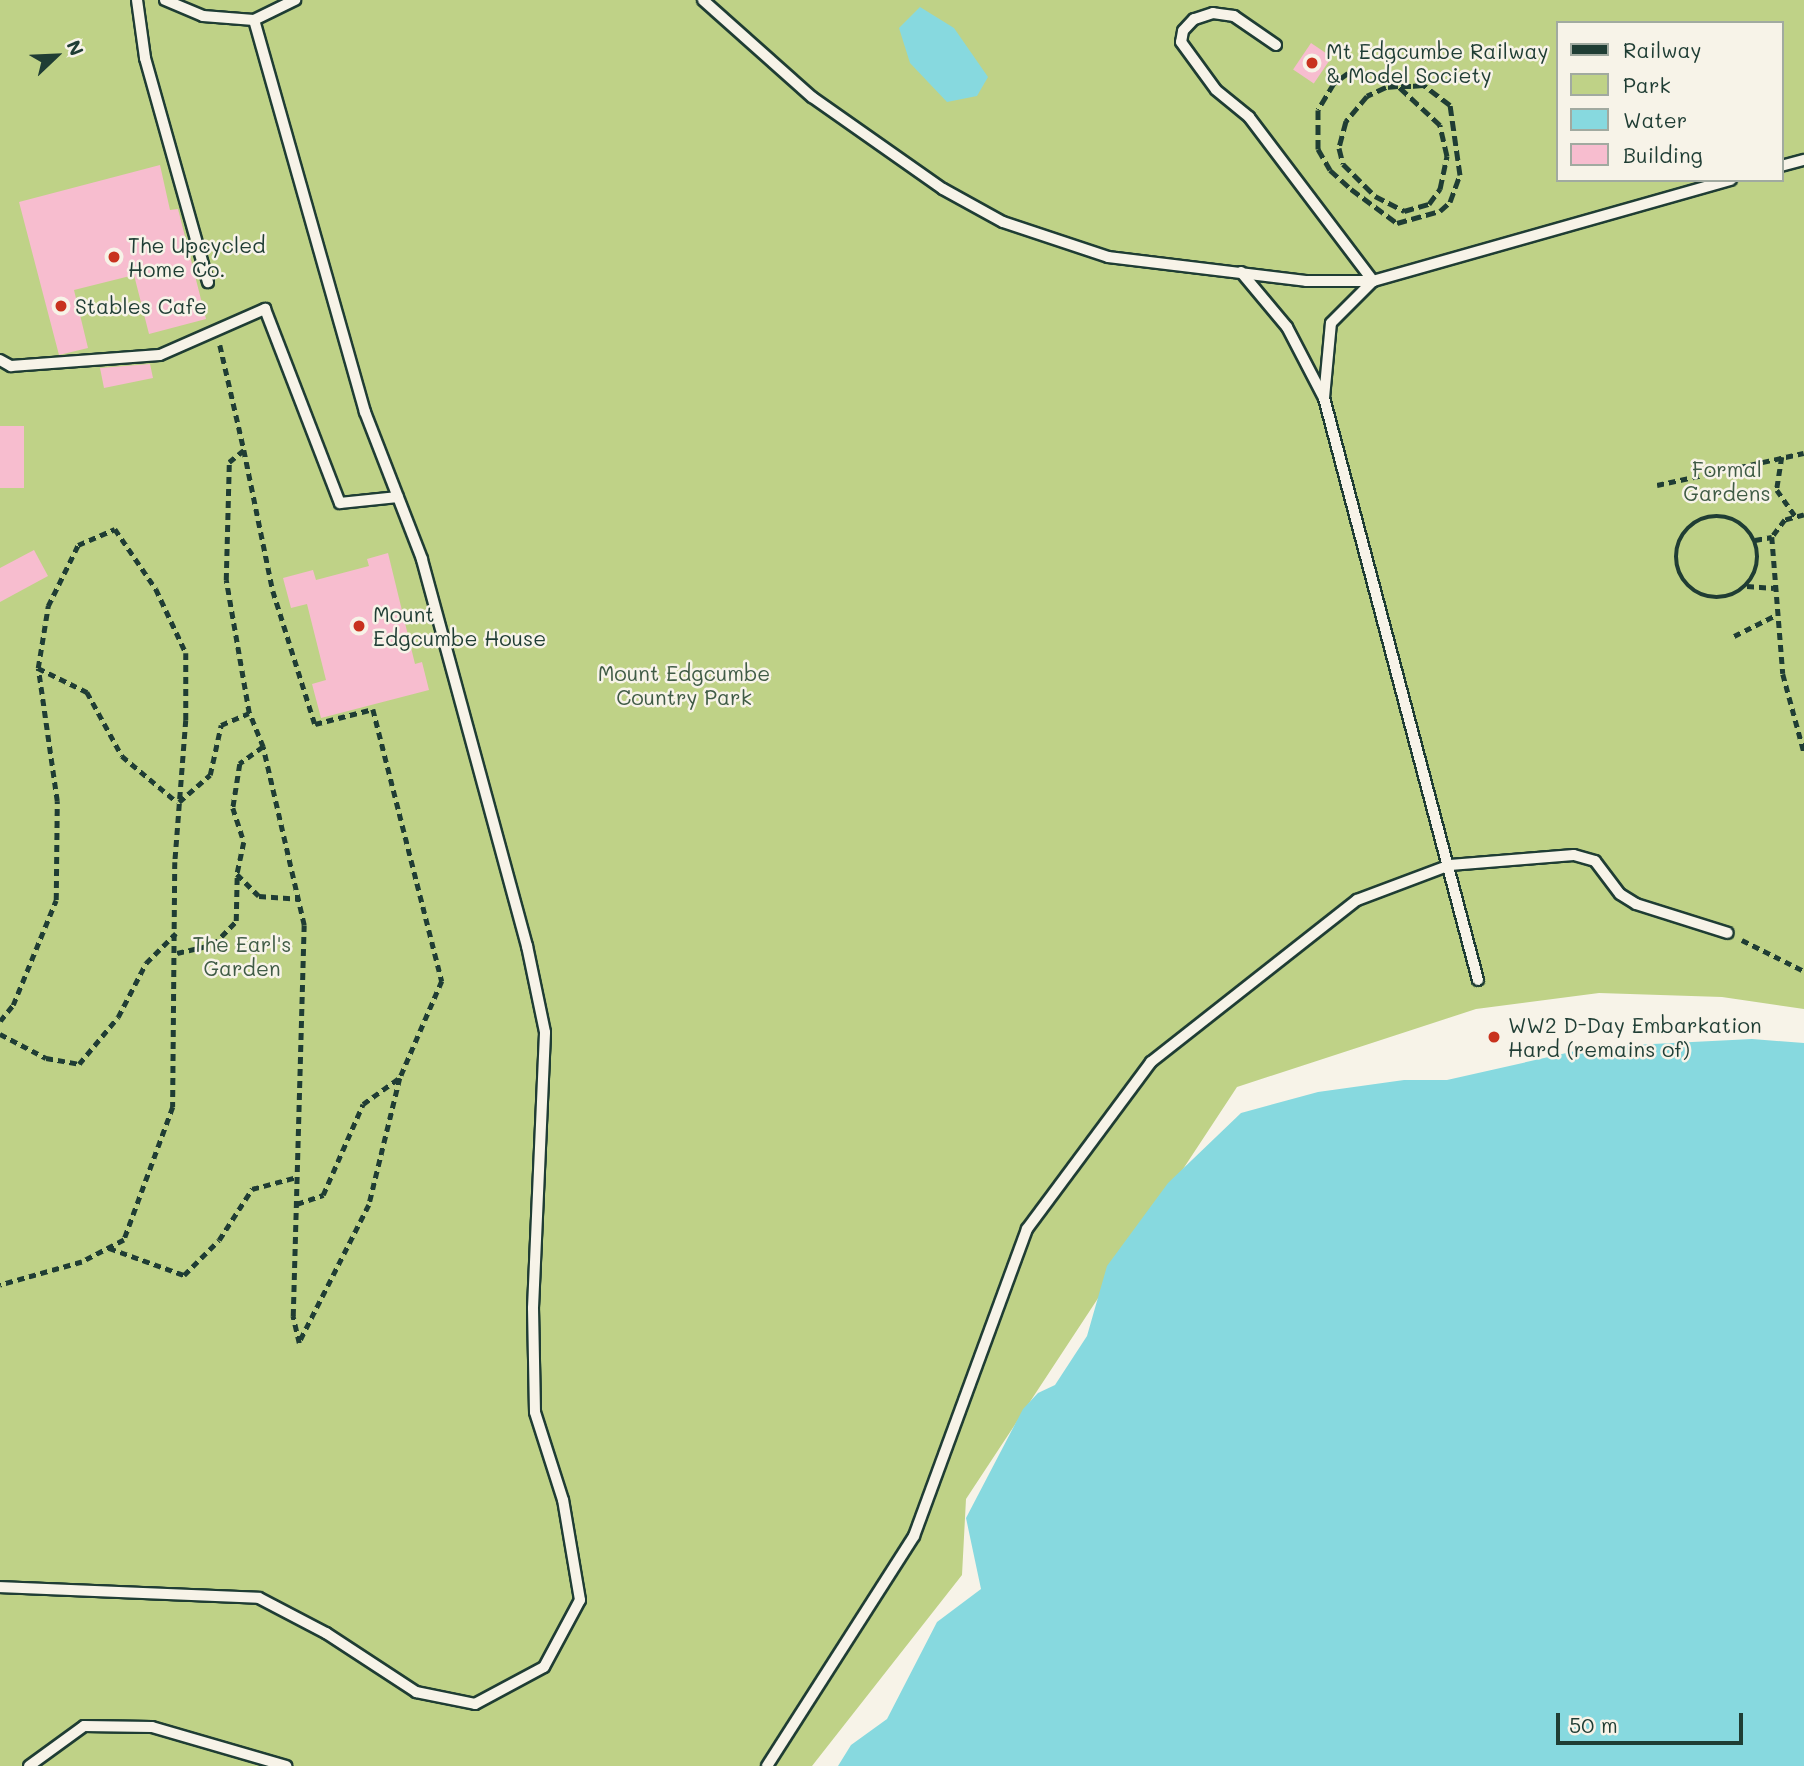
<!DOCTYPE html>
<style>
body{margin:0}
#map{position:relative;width:1804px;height:1766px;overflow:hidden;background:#f7f3e8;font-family:Mali,sans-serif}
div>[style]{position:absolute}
.green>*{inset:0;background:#bfd287}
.water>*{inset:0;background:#87d9df}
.building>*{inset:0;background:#f7bdcf;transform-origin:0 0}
.path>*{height:4.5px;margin-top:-2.25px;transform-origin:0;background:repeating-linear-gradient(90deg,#1f3d34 0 7px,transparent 0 12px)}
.path>.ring{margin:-2.25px;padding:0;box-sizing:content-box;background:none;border:4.5px solid #1f3d34;border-radius:50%}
.roads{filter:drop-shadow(2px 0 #1f3d34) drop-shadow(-2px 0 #1f3d34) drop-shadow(0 2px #1f3d34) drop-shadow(0 -2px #1f3d34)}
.lane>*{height:10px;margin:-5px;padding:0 5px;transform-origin:5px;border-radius:5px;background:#f7f3e8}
.rail>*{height:5px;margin-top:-2.5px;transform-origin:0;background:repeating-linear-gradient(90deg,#1f3d34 0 10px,transparent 0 15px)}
.dots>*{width:19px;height:19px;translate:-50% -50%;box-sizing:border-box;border:4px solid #f7f3e8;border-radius:50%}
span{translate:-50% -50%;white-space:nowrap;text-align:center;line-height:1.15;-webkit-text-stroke:5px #f7f3e8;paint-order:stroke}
.poi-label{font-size:21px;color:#1f3d34}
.left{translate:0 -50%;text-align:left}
.park-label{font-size:21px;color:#3f5b45}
.legend{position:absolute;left:1556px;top:21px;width:228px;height:161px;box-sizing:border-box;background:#f7f3e8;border:2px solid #a1aaa0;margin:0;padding:9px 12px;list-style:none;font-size:21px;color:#1f3d34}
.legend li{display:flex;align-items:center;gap:14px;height:35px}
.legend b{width:35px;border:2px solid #a1aaa0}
.north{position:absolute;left:21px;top:21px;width:70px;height:70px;-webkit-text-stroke:5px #f7f3e8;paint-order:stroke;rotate:67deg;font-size:19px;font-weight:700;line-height:28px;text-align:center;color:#1f3d34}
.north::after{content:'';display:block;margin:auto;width:24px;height:32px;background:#1f3d34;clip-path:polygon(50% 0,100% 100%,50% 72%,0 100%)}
.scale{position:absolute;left:1556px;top:1713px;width:187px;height:32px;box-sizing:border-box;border:4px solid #1f3d34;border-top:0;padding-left:9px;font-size:21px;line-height:24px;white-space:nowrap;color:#1f3d34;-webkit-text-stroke:5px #f7f3e8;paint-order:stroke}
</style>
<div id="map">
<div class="green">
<i style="clip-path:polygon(evenodd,0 0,1804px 0,1804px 1009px,1722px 997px,1599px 993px,1476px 1009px,1237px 1087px,966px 1499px,962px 1575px,812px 1766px,0 1766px,0 0,1557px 23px,1781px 23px,1781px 180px,1557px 180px,1557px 23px)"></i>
</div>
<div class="water">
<i style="clip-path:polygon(920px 7px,954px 28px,988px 77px,977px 96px,947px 102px,910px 63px,899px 28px)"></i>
<i style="clip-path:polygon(1752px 1039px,1804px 1043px,1804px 1766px,838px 1766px,851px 1745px,887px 1719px,937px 1622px,981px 1589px,966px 1518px,1023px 1409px,1038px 1393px,1055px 1385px,1087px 1336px,1107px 1266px,1168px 1183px,1241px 1113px,1318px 1092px,1404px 1080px,1447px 1080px,1593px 1047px)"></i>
</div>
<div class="building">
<i style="left:1311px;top:43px;width:25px;height:32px;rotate:34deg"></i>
<i style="clip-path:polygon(160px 165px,170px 210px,178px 209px,206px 319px,149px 334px,134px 275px,74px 290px,88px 348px,59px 355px,19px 202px)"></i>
<i style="clip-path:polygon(150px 364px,153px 378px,104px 388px,100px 368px)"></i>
<i style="left:0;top:426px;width:24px;height:62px"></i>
<i style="clip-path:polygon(34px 550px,48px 576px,0 602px,0 568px)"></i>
<i style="clip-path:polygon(388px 553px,415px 664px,422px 662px,429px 690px,321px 718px,312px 684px,326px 680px,307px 604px,291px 608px,283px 578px,313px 570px,316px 580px,369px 566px,367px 559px)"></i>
</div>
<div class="path">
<i style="left:220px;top:345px;width:108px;rotate:77.1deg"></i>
<i style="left:244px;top:450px;width:144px;rotate:78.4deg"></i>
<i style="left:273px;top:591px;width:139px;rotate:72.5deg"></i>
<i style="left:315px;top:724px;width:60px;rotate:-14.5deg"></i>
<i style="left:373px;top:709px;width:281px;rotate:75.8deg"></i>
<i style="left:442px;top:981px;width:106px;rotate:113.4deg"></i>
<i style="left:400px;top:1078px;width:131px;rotate:103.7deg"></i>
<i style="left:369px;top:1205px;width:155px;rotate:116.9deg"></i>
<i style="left:299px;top:1343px;width:28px;rotate:-103deg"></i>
<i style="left:293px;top:1316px;width:391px;rotate:-88.4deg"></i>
<i style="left:304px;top:925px;width:183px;rotate:-103deg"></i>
<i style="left:263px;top:747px;width:37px;rotate:-112deg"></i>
<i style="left:249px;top:713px;width:135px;rotate:-99.8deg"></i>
<i style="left:226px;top:580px;width:118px;rotate:-88.5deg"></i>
<i style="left:229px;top:462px;width:19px;rotate:-39deg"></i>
<i style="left:1782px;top:457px;width:33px;rotate:99deg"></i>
<i style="left:1777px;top:490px;width:33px;rotate:55deg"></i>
<i style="left:1657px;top:485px;width:150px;rotate:-12.3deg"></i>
<i style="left:1804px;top:515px;width:20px;rotate:165deg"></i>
<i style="left:1785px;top:520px;width:21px;rotate:127deg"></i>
<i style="left:1772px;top:537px;width:137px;rotate:85.4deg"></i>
<i style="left:1783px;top:674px;width:81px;rotate:74.9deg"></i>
<i class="ring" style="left:1676px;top:516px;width:77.5px;height:77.5px"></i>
<i style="left:1755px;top:540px;width:17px;rotate:-10deg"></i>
<i style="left:1747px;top:586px;width:27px;rotate:4deg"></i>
<i style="left:1734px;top:636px;width:47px;rotate:-26.6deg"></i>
<i style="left:38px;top:668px;width:55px;rotate:26.1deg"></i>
<i style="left:87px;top:692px;width:73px;rotate:61.3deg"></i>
<i style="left:122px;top:756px;width:72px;rotate:39.9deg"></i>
<i style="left:263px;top:747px;width:29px;rotate:144deg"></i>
<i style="left:240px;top:764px;width:45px;rotate:99deg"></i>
<i style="left:233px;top:808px;width:36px;rotate:72deg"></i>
<i style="left:244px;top:842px;width:33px;rotate:102deg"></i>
<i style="left:237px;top:874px;width:31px;rotate:45deg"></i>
<i style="left:259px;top:896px;width:39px;rotate:4deg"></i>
<i style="left:179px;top:802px;width:41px;rotate:-41.1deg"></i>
<i style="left:210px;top:775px;width:51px;rotate:-77.6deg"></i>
<i style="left:221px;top:725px;width:30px;rotate:-23deg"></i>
<i style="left:1742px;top:940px;width:69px;rotate:26.6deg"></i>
<i style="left:177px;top:953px;width:37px;rotate:-13deg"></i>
<i style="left:213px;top:945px;width:33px;rotate:-46deg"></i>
<i style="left:236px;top:921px;width:46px;rotate:-88.8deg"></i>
<i style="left:0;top:1021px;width:21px;rotate:-51deg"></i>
<i style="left:13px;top:1005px;width:113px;rotate:-67.7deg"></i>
<i style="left:56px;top:900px;width:99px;rotate:-89.4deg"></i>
<i style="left:57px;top:801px;width:134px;rotate:-98.1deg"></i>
<i style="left:38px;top:668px;width:63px;rotate:-80.8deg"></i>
<i style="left:48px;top:606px;width:68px;rotate:-63.8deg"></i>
<i style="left:78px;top:545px;width:40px;rotate:-23.4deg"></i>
<i style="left:115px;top:529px;width:73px;rotate:55.7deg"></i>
<i style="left:156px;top:589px;width:71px;rotate:64.9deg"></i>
<i style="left:186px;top:653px;width:67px;rotate:90deg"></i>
<i style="left:186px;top:720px;width:142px;rotate:94.4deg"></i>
<i style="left:175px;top:862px;width:245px;rotate:90.5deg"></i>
<i style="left:173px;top:1107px;width:142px;rotate:110.2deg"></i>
<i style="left:124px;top:1240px;width:47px;rotate:152.4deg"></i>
<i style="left:82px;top:1262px;width:85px;rotate:164.3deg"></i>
<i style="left:0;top:1034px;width:52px;rotate:27.6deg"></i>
<i style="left:46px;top:1058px;width:34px;rotate:10deg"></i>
<i style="left:79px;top:1064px;width:61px;rotate:-50.3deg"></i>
<i style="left:118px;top:1017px;width:61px;rotate:-62.6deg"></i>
<i style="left:146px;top:963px;width:42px;rotate:-45deg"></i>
<i style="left:297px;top:1204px;width:28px;rotate:-19deg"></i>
<i style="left:323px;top:1195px;width:99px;rotate:-66.3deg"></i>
<i style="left:363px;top:1104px;width:44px;rotate:-35.8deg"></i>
<i style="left:109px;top:1248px;width:80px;rotate:19.8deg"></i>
<i style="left:184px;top:1275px;width:49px;rotate:-45deg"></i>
<i style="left:219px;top:1240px;width:61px;rotate:-57.1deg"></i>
<i style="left:252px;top:1189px;width:47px;rotate:-14.9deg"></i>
</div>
<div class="roads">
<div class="lane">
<i style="left:137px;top:0;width:59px;rotate:82.1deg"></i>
<i style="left:145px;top:58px;width:233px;rotate:74.3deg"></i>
<i style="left:165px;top:0;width:41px;rotate:22.8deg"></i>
<i style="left:203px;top:16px;width:51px;rotate:4.5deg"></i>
<i style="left:254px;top:20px;width:46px;rotate:-26deg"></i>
<i style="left:703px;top:0;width:146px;rotate:41.7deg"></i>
<i style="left:812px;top:97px;width:160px;rotate:35.1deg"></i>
<i style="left:943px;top:189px;width:68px;rotate:28.8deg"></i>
<i style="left:1003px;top:222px;width:111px;rotate:18.4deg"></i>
<i style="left:1108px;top:257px;width:199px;rotate:6.9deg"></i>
<i style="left:1306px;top:281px;width:67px"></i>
<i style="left:1373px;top:281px;width:372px;rotate:-15.8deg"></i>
<i style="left:1276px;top:45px;width:51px;rotate:-145.4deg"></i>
<i style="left:1234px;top:16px;width:21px;rotate:-172deg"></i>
<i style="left:1213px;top:13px;width:20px;rotate:162deg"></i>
<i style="left:1194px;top:19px;width:16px;rotate:133deg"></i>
<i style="left:1183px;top:31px;width:11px;rotate:100deg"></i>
<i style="left:1181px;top:42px;width:59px;rotate:53.9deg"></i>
<i style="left:1216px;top:90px;width:43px;rotate:39.3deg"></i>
<i style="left:1249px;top:117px;width:206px;rotate:52.9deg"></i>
<i style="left:1781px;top:166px;width:24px;rotate:-15deg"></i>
<i style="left:1241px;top:272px;width:72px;rotate:50.1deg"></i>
<i style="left:1287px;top:327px;width:80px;rotate:62.5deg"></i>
<i style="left:1324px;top:398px;width:75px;rotate:-84.7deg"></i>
<i style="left:1331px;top:323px;width:59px;rotate:-45deg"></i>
<i style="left:0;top:360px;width:13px;rotate:29deg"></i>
<i style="left:11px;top:366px;width:149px;rotate:-4.2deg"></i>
<i style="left:160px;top:355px;width:115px;rotate:-23.7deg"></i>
<i style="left:265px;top:309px;width:208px;rotate:68.9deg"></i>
<i style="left:340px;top:503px;width:58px;rotate:-5.9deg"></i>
<i style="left:1324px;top:398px;width:602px;rotate:75.18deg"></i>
<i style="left:0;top:1587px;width:259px;rotate:2.4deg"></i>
<i style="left:259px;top:1598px;width:76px;rotate:27.6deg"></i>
<i style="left:326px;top:1633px;width:108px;rotate:33.2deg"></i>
<i style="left:416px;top:1692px;width:60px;rotate:11.5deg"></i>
<i style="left:475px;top:1704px;width:78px;rotate:-28.2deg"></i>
<i style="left:544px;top:1667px;width:76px;rotate:-61.8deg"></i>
<i style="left:580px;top:1600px;width:101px;rotate:-99.6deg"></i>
<i style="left:563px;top:1500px;width:92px;rotate:-107.7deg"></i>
<i style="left:535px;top:1412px;width:104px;rotate:-91.1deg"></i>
<i style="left:533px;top:1308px;width:276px;rotate:-87.5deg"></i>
<i style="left:545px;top:1032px;width:88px;rotate:-101.8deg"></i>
<i style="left:527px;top:946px;width:401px;rotate:-105.2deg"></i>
<i style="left:422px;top:559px;width:158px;rotate:-111.2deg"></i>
<i style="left:365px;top:412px;width:407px;rotate:-105.8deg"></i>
<i style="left:29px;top:1766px;width:68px;rotate:-36deg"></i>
<i style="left:84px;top:1726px;width:68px;rotate:0.8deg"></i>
<i style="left:152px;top:1727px;width:140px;rotate:16.2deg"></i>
<i style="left:767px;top:1766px;width:273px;rotate:-57.4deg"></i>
<i style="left:914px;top:1536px;width:327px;rotate:-69.8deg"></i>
<i style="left:1027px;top:1229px;width:208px;rotate:-53.4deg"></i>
<i style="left:1151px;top:1062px;width:262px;rotate:-38.2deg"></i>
<i style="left:1357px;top:900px;width:99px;rotate:-20.6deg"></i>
<i style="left:1450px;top:865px;width:124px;rotate:-4.6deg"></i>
<i style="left:1574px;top:855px;width:22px;rotate:16deg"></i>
<i style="left:1595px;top:861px;width:41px;rotate:52.9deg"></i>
<i style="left:1620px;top:894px;width:19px;rotate:32deg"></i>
<i style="left:1636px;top:904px;width:96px;rotate:17.5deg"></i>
</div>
</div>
<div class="rail">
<i style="left:1351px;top:189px;width:57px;rotate:36.5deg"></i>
<i style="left:1397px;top:223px;width:45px;rotate:-15.6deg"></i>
<i style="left:1440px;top:211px;width:13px;rotate:-42deg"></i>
<i style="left:1450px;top:202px;width:29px;rotate:-70deg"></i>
<i style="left:1460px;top:175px;width:71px;rotate:-98.1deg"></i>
<i style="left:1450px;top:105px;width:34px;rotate:-143deg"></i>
<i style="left:1423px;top:85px;width:12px;rotate:175deg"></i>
<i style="left:1411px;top:86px;width:13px;rotate:180deg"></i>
<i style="left:1398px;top:86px;width:12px;rotate:175deg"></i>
<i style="left:1386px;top:87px;width:21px;rotate:155deg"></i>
<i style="left:1367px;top:96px;width:33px;rotate:130deg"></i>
<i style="left:1346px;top:121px;width:28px;rotate:105deg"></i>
<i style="left:1339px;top:148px;width:16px;rotate:76deg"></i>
<i style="left:1343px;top:164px;width:45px;rotate:45deg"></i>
<i style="left:1375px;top:196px;width:33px;rotate:27deg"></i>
<i style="left:1404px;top:211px;width:26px;rotate:-16deg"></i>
<i style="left:1429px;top:204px;width:19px;rotate:-54deg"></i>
<i style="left:1440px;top:189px;width:34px;rotate:-78deg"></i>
<i style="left:1447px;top:156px;width:32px;rotate:-103deg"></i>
<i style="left:1440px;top:125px;width:57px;rotate:-137.1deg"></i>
<i style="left:1398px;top:86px;width:30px;rotate:-154deg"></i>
<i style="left:1371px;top:73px;width:23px;rotate:180deg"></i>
<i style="left:1348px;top:73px;width:17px;rotate:144deg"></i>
<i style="left:1334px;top:83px;width:31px;rotate:121deg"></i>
<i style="left:1318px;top:110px;width:39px;rotate:90deg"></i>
<i style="left:1318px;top:149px;width:24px;rotate:60deg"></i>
<i style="left:1330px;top:170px;width:28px;rotate:42deg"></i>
</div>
<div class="dots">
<i style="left:1312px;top:63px;background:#c8321e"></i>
<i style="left:114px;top:257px;background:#c8321e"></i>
<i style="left:61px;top:306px;background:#c8321e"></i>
<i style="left:359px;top:626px;background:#c8321e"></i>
<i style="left:1494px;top:1037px;background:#c8321e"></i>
</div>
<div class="poi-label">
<span class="left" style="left:1326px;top:63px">Mt Edgcumbe Railway<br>&amp; Model Society</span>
<span class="left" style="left:128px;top:257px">The Upcycled<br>Home Co.</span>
<span class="left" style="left:75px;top:306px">Stables Cafe</span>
<span class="left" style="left:373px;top:626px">Mount<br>Edgcumbe House</span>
<span class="left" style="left:1508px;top:1037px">WW2 D-Day Embarkation<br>Hard (remains of)</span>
</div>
<div class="park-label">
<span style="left:1727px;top:481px">Formal<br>Gardens</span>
<span style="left:684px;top:685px">Mount Edgcumbe<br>Country Park</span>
<span style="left:242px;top:956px">The Earl's<br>Garden</span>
</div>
<ul class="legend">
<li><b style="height:9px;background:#1f3d34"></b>Railway</li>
<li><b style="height:19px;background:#bfd287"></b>Park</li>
<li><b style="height:19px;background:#87d9df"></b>Water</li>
<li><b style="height:19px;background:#f7bdcf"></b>Building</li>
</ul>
<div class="north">N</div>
<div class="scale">50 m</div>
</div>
